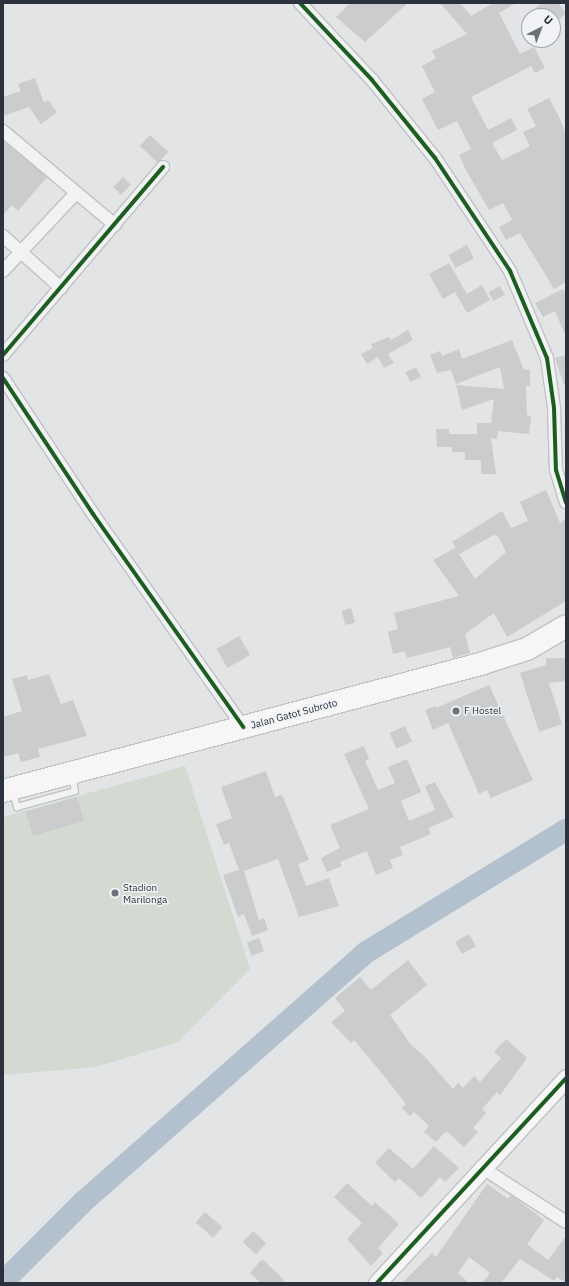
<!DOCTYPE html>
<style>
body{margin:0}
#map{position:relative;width:569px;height:1286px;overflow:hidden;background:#e2e4e6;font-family:"IBM Plex Sans",sans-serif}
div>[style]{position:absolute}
.green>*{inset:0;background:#d3dad2}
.river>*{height:22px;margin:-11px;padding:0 11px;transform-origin:11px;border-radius:11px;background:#b3c1ce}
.building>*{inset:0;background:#caccce;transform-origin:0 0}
.roads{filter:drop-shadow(1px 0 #c0c2c4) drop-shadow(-1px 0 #c0c2c4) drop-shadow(0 1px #c0c2c4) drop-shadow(0 -1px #c0c2c4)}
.lane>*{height:6px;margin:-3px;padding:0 3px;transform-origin:3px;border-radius:3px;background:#f1f2f4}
.street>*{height:12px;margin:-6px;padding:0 6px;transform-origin:6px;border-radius:6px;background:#f1f2f4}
.secondary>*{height:17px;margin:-8.5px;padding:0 8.5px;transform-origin:8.5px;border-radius:8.5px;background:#f6f6f6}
.highway>*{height:22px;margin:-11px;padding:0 11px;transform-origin:11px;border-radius:11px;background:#f6f6f6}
.cycleway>*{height:4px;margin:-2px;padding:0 2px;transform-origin:2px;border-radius:2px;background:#1b5e20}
.dots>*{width:11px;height:11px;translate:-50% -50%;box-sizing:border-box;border:2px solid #f0f2f6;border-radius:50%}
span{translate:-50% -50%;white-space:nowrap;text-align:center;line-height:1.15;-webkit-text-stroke:3px #f0f2f6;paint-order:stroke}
.poi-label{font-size:10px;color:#2b323e}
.left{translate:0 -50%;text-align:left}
.street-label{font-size:10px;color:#2b323e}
.frame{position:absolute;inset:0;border:4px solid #2b323e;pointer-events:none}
.north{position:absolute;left:521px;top:8px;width:40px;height:40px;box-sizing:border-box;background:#f0f2f6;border:1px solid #a1a5ac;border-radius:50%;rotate:42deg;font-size:11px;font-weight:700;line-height:16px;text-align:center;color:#2b323e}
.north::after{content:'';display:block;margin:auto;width:14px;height:18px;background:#6b7079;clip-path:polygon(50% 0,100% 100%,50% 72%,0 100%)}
</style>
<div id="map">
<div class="green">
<i style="clip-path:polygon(185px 766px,250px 969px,178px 1042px,96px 1067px,3px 1075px,3px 817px)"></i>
</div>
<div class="river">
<i style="left:3px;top:1282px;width:113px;rotate:-45deg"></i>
<i style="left:83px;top:1202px;width:376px;rotate:-41.4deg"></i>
<i style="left:365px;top:953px;width:236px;rotate:-31.5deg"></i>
</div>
<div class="building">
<i style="clip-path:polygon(350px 3px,408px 3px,365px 42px,336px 17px)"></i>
<i style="clip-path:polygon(440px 3px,460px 3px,471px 16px,493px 3px,516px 3px,499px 13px,520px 54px,534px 47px,545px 68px,535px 73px,531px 66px,471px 97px,488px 130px,511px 118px,517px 130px,492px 143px,502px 160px,530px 146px,523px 132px,536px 126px,527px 109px,549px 98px,559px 117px,566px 134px,566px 282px,554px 289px,520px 233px,506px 240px,499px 227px,512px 220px,503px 203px,489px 210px,466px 170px,459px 155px,471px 149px,457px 121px,438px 130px,422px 99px,435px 92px,422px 66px,436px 58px,432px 51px,467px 34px)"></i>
<i style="clip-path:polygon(542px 3px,558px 3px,566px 13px,553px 25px,553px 16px,542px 16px,535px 8px)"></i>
<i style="clip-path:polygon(35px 78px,44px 103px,48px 100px,57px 112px,41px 124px,29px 107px,3px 116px,3px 97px,21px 91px,18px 84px)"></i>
<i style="left:150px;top:135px;width:25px;height:15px;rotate:43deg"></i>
<i style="clip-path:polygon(3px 141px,47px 177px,18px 211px,12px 205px,3px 215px)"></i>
<i style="left:123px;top:177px;width:11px;height:14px;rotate:45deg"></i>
<i style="left:467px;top:245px;width:15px;height:21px;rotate:62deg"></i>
<i style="clip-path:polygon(449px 263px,467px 294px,482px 285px,490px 300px,467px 313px,455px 292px,443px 299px,429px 274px)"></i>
<i style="left:500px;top:286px;width:10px;height:13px;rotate:61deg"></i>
<i style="clip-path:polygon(563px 289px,566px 294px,566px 337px,555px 311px,543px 317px,535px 303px)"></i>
<i style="clip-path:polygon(408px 330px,413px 340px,388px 354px,394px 363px,384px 368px,378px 357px,367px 364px,361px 354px,373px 348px,371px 344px,389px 337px,391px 340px)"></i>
<i style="clip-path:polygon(512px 340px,524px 370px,530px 369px,530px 386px,526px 386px,527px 415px,531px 416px,529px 434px,498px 431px,497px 439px,491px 438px,496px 474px,481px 474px,481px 460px,465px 460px,465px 452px,452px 452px,452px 447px,437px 447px,436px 429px,449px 429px,449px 434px,477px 434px,477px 423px,491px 423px,494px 399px,462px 410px,456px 385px,504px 389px,500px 367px,456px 384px,451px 370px,437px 373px,430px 355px,440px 351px,442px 356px,459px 349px,462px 359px)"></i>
<i style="clip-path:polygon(566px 355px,566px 385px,564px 385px,555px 358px)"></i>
<i style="left:416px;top:367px;width:11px;height:12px;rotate:63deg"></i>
<i style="clip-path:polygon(546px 490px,560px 523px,566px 518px,566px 601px,507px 637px,494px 613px,465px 634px,470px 653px,453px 658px,450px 647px,407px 658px,405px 651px,393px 654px,388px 632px,398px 629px,394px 613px,459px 596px,433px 560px,455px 548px,475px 579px,506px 552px,498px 536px,494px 535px,459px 554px,452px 542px,502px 511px,511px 528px,528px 521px,520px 502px)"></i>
<i style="left:351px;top:608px;width:15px;height:10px;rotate:74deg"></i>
<i style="left:239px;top:636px;width:22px;height:26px;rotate:60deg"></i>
<i style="clip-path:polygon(546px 658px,566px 658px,566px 681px,549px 683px,562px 724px,539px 732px,520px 673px,546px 665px)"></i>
<i style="clip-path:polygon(49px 674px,61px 704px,73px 700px,87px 736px,38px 749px,40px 757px,21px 762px,18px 753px,3px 757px,3px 717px,22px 711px,12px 679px,27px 675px,28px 680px)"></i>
<i style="clip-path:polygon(489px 685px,533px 780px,491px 798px,487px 790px,479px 794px,448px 723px,433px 730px,425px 710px,435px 706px,436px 708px)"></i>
<i style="left:405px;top:726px;width:17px;height:17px;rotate:66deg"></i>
<i style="clip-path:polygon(364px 746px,369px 759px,365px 761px,378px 790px,395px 783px,388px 767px,407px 759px,421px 792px,401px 801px,409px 821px,435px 810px,425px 786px,435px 782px,454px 817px,428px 828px,431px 834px,400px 847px,403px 855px,390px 860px,393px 868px,376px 875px,367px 851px,340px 862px,342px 866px,327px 872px,321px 858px,340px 848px,330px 825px,369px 809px,344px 754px)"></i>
<i style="clip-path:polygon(266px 771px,275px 797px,282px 795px,309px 860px,298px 864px,306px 886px,329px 878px,339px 906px,299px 917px,278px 859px,244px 871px,259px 920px,264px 918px,268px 930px,252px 936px,244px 914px,238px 917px,223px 875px,239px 870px,229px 843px,224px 845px,216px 824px,232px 818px,221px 787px)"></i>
<i style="left:77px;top:797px;width:25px;height:53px;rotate:74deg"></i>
<i style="left:469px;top:934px;width:14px;height:16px;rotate:60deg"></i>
<i style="left:259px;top:938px;width:14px;height:13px;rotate:69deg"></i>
<i style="clip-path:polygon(408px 960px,427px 985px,390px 1015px,411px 1045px,425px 1057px,453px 1089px,458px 1083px,463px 1088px,474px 1076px,480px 1082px,501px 1058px,494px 1052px,506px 1039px,527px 1058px,500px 1095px,497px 1092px,482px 1109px,486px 1113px,473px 1128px,478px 1132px,464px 1147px,446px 1131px,436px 1142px,424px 1132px,429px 1126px,414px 1112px,410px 1116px,402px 1108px,406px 1104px,380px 1071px,354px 1040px,351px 1043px,331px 1022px,345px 1011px,335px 998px,360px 977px,371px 990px)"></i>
<i style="clip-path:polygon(434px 1146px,459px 1168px,445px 1182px,440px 1177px,421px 1198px,399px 1178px,395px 1182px,375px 1163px,389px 1148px,413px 1169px)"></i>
<i style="clip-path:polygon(347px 1183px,372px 1206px,375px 1202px,399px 1224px,378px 1248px,383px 1253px,371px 1266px,347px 1239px,362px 1223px,334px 1197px)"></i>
<i style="clip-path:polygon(487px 1184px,508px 1199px,511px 1195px,544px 1220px,527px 1244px,548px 1260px,566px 1236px,566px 1283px,557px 1277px,554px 1281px,520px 1259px,501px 1283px,482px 1283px,490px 1273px,469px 1257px,458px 1273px,469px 1283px,402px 1283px,432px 1253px,436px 1257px)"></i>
<i style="left:205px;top:1212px;width:23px;height:14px;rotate:41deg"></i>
<i style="left:253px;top:1231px;width:18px;height:15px;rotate:43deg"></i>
<i style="clip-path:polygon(262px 1259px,280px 1276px,285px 1283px,261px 1283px,250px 1273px)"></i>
</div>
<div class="roads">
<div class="lane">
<i style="left:13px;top:792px;width:16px;rotate:75deg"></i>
<i style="left:17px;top:807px;width:60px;rotate:-15.4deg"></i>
<i style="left:75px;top:791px;width:14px;rotate:-102deg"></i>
</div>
<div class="street">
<i style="left:300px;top:3px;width:105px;rotate:46.9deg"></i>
<i style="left:372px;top:80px;width:100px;rotate:51.1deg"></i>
<i style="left:435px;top:158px;width:136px;rotate:56.4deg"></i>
<i style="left:510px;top:271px;width:95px;rotate:67deg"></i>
<i style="left:547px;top:358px;width:50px;rotate:82deg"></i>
<i style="left:554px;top:408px;width:62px;rotate:88.2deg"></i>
<i style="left:556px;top:470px;width:34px;rotate:73deg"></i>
<i style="left:3px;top:131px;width:146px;rotate:40deg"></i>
<i style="left:3px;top:236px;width:78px;rotate:41.9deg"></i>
<i style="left:3px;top:271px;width:107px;rotate:-46.9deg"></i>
<i style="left:3px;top:355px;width:247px;rotate:-49.6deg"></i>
<i style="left:3px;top:378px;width:163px;rotate:56.5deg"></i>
<i style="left:93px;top:514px;width:261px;rotate:54.8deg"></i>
<i style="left:481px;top:1167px;width:101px;rotate:32.9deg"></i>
</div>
<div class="secondary">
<i style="left:377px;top:1283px;width:279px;rotate:-47.3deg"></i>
</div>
<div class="highway">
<i style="left:3px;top:791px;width:497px;rotate:-14.9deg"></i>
<i style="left:483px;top:663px;width:46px;rotate:-17.7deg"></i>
<i style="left:527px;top:649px;width:45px;rotate:-30.5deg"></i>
</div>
</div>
<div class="cycleway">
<i style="left:300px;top:3px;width:105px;rotate:46.9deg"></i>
<i style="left:372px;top:80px;width:100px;rotate:51.1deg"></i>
<i style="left:435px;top:158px;width:136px;rotate:56.4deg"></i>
<i style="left:510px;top:271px;width:95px;rotate:67deg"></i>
<i style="left:547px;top:358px;width:50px;rotate:82deg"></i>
<i style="left:554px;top:408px;width:62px;rotate:88.2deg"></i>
<i style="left:556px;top:470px;width:34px;rotate:73deg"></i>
<i style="left:3px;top:355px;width:247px;rotate:-49.6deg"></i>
<i style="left:3px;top:378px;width:163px;rotate:56.5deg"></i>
<i style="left:93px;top:514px;width:261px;rotate:54.8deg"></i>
<i style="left:377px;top:1283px;width:279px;rotate:-47.3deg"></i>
</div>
<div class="dots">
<i style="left:456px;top:711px;background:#6b7079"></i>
<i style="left:115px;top:893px;background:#6b7079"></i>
</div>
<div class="poi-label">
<span class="left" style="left:464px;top:711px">F Hostel</span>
<span class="left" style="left:123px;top:893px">Stadion<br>Marilonga</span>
</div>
<div class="street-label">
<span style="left:294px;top:714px;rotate:-15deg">Jalan Gatot Subroto</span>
</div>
<div class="frame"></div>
<div class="north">U</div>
</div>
